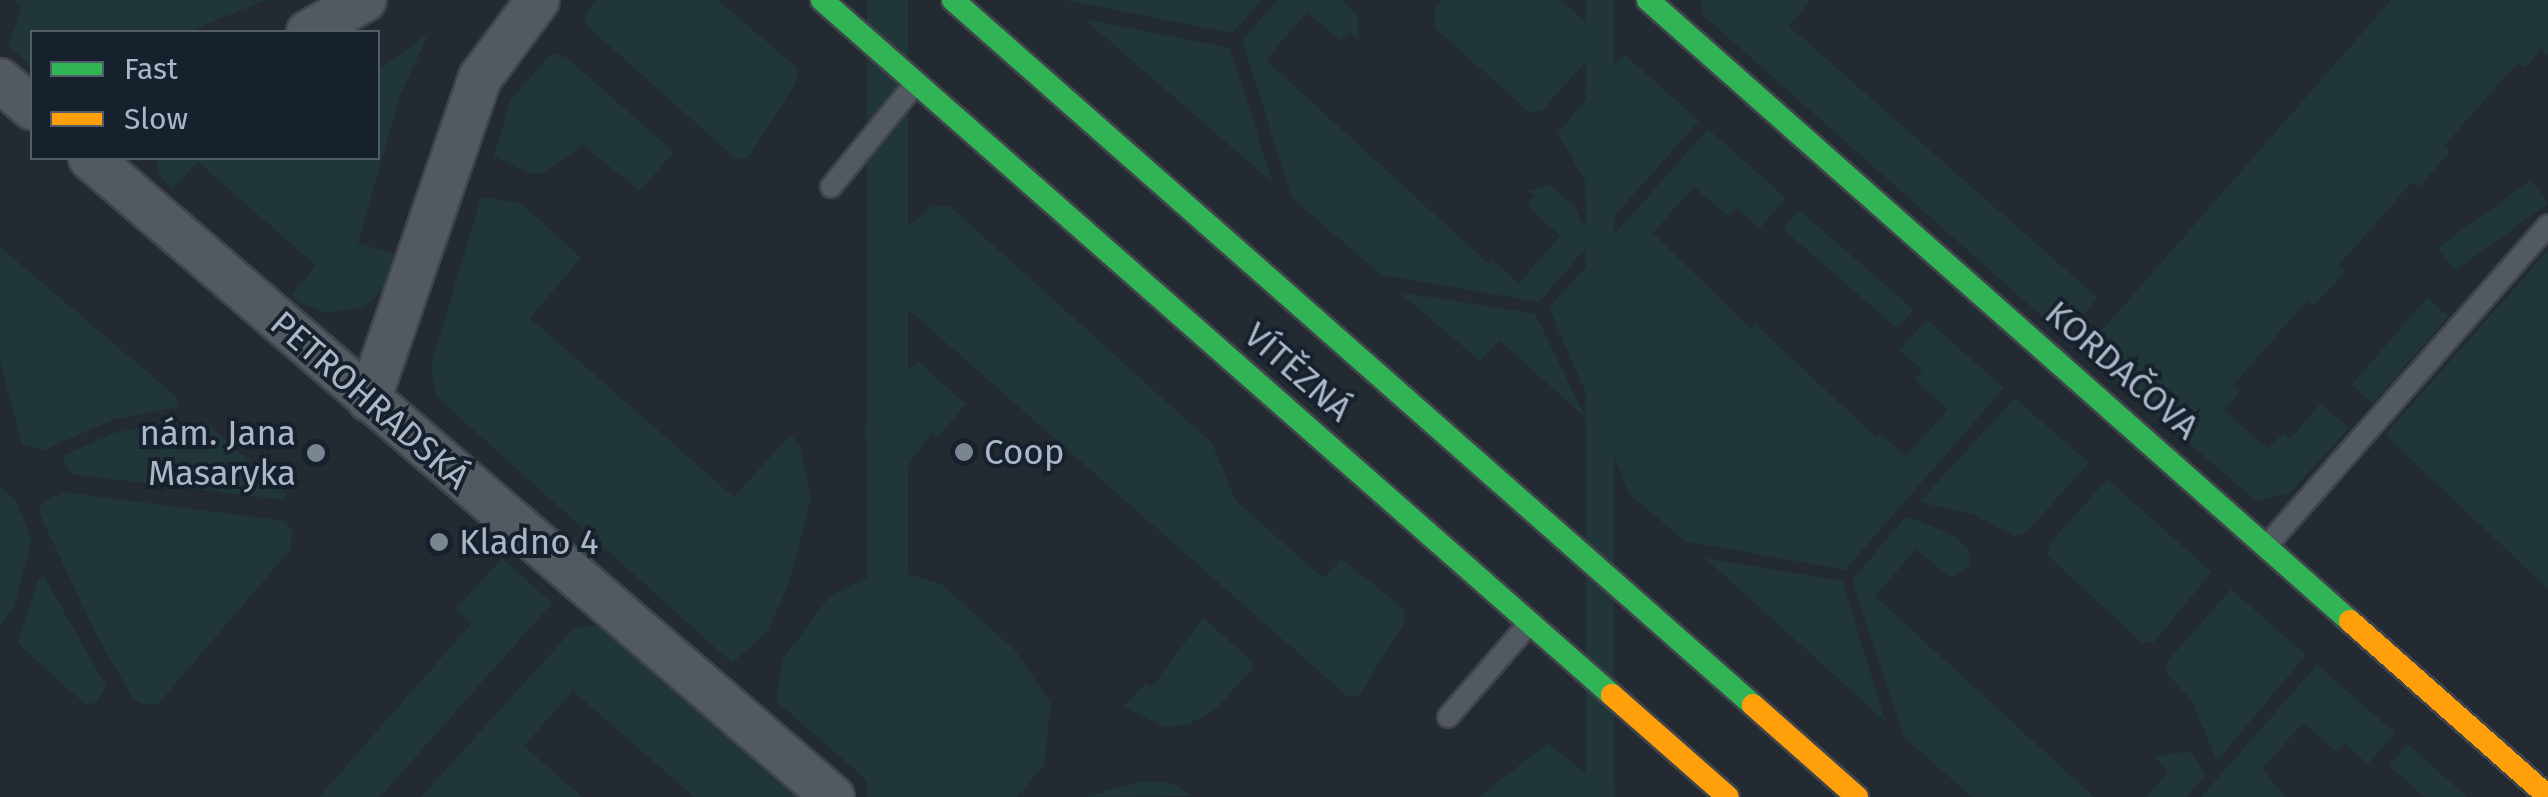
<!DOCTYPE html>
<meta charset="utf-8">
<style>
body{margin:0}
#map{position:relative;width:2548px;height:797px;overflow:hidden;background:#232a32;font-family:"Fira Sans",sans-serif}
div>[style]{position:absolute}
.green>*{inset:0;background:#203638;transform-origin:0 0}
.roads{filter:drop-shadow(2px 0 #40444b) drop-shadow(-2px 0 #40444b) drop-shadow(0 2px #40444b) drop-shadow(0 -2px #40444b)}
.lane>*{height:20px;margin:-10px;padding:0 10px;transform-origin:10px;border-radius:10px;background:#535961}
.street>*{height:42px;margin:-21px;padding:0 21px;transform-origin:21px;border-radius:21px;background:#535961}
.fast>*{height:22px;margin:-11px;padding:0 11px;transform-origin:11px;border-radius:11px;background:#30b455}
.slow>*{height:22px;margin:-11px;padding:0 11px;transform-origin:11px;border-radius:11px;background:#ff9f0a}
.dots>*{width:28px;height:28px;translate:-50% -50%;box-sizing:border-box;border:5px solid #17212d;border-radius:50%}
span{translate:-50% -50%;white-space:nowrap;text-align:center;line-height:1.15;-webkit-text-stroke:8px #17212d;paint-order:stroke}
.street-label{font-size:35px;color:#abb6c6}
.poi-label{font-size:35px;color:#abb6c6}
.right{translate:-100% -50%;text-align:right}
.left{translate:0 -50%;text-align:left}
.legend{position:absolute;left:30px;top:30px;width:350px;height:130px;box-sizing:border-box;background:#17212d;border:2px solid #525d6a;margin:0;padding:12px 18px;list-style:none;font-size:30px;color:#abb6c6}
.legend li{display:flex;align-items:center;gap:20px;height:50px}
.legend b{width:50px;border:2px solid #525d6a}
</style>
<div id="map">
<div class="green">
<i style="clip-path:polygon(14px 0,266px 0,188px 32px,32px 32px,32px 67px,8px 45px,22px 8px)"></i>
<i style="clip-path:polygon(596px 0,718px 0,796px 67px,798px 79px,749px 157px,736px 159px,588px 27px,584px 16px)"></i>
<i style="left:867px;top:0;width:41px;height:1206px"></i>
<i style="clip-path:polygon(1064px 0,1262px 0,1232px 33px)"></i>
<i style="clip-path:polygon(1278px 0,1343px 0,1358px 16px,1358px 40px,1350px 32px,1341px 41px,1307px 12px,1266px 60px,1489px 264px,1493px 260px,1519px 283px,1560px 236px,1527px 205px,1535px 196px,1528px 191px,1550px 185px,1572px 204px,1593px 240px,1539px 302px,1381px 275px,1292px 198px,1242px 40px)"></i>
<i style="clip-path:polygon(1443px 0,1561px 0,1605px 39px,1542px 111px,1529px 112px,1436px 29px,1434px 9px)"></i>
<i style="left:1586px;top:0;width:28px;height:1204px"></i>
<i style="clip-path:polygon(1700px 0,1811px 0,1789px 26px,2098px 298px,2064px 336px,1704px 16px)"></i>
<i style="clip-path:polygon(2391px 0,2548px 0,2548px 55px,2541px 49px,2525px 68px,2517px 63px,2444px 146px,2450px 152px,2419px 187px,2412px 182px,2339px 265px,2345px 271px,2330px 289px,2314px 306px,2307px 301px,2234px 384px,2240px 391px,2224px 410px,2268px 449px,2283px 433px,2290px 439px,2320px 404px,2349px 428px,2289px 494px,2256px 501px,2083px 352px)"></i>
<i style="clip-path:polygon(1084px 19px,1230px 48px,1273px 183px)"></i>
<i style="clip-path:polygon(429px 33px,400px 96px,358px 243px,394px 254px,382px 291px,365px 307px,326px 313px,299px 302px,292px 294px,316px 266px,198px 162px,172px 189px,160px 176px,156px 158px,378px 158px,378px 70px)"></i>
<i style="clip-path:polygon(552px 53px,567px 58px,674px 152px,640px 191px,583px 145px,543px 173px,531px 174px,494px 156px,511px 99px)"></i>
<i style="clip-path:polygon(1624px 54px,1699px 121px,1608px 223px,1558px 133px)"></i>
<i style="clip-path:polygon(1708px 129px,1786px 198px,1760px 228px,1736px 208px,1728px 216px,1694px 187px,1653px 233px,1750px 328px,1755px 324px,1877px 438px,1881px 434px,1906px 456px,1948px 410px,1915px 379px,1922px 370px,1899px 350px,1927px 320px,2004px 388px,1845px 570px,1685px 541px,1630px 495px,1549px 308px)"></i>
<i style="left:2531px;top:180px;width:29px;height:115px;rotate:54deg"></i>
<i style="clip-path:polygon(481px 197px,521px 203px,581px 258px,530px 318px,734px 497px,791px 434px,801px 449px,811px 499px,789px 583px,767px 632px,732px 663px,436px 396px,431px 366px)"></i>
<i style="clip-path:polygon(933px 206px,951px 207px,1212px 443px,1236px 501px,1323px 578px,1341px 559px,1404px 609px,1405px 622px,1359px 695px,1348px 697px,868px 274px,866px 258px)"></i>
<i style="left:1799px;top:210px;width:152px;height:25px;rotate:41deg"></i>
<i style="clip-path:polygon(0 247px,177px 397px,178px 407px,115px 419px,44px 450px,22px 444px,0 361px)"></i>
<i style="clip-path:polygon(2548px 250px,2548px 589px,2385px 435px)"></i>
<i style="clip-path:polygon(1399px 292px,1535px 314px,1586px 418px,1499px 340px,1480px 361px)"></i>
<i style="left:2427px;top:298px;width:28px;height:115px;rotate:41deg"></i>
<i style="clip-path:polygon(918px 362px,966px 404px,938px 437px,932px 432px,886px 496px,869px 471px,865px 426px,878px 399px)"></i>
<i style="clip-path:polygon(2015px 398px,2089px 463px,2026px 533px,2014px 536px,1974px 515px,1919px 502px)"></i>
<i style="clip-path:polygon(167px 422px,209px 425px,286px 493px,284px 500px,70px 474px,62px 456px,114px 433px)"></i>
<i style="clip-path:polygon(2107px 479px,2212px 572px,2153px 643px,2141px 642px,2048px 556px,2050px 543px)"></i>
<i style="clip-path:polygon(0 487px,16px 501px,32px 540px,14px 607px,0 627px)"></i>
<i style="clip-path:polygon(63px 492px,285px 521px,292px 530px,291px 549px,158px 704px,145px 705px,134px 700px,97px 636px,39px 513px,40px 504px)"></i>
<i style="clip-path:polygon(1906px 516px,1953px 535px,1970px 551px,1969px 566px,1950px 578px,1916px 549px,1875px 596px,2094px 797px,1972px 797px,1905px 738px,1852px 580px)"></i>
<i style="clip-path:polygon(502px 558px,552px 603px,380px 797px,319px 797px,471px 624px,456px 609px)"></i>
<i style="clip-path:polygon(1705px 558px,1842px 581px,1886px 722px)"></i>
<i style="clip-path:polygon(913px 575px,941px 584px,1015px 650px,1051px 704px,1044px 765px,1017px 797px,886px 797px,776px 701px,783px 659px,829px 597px,870px 576px)"></i>
<i style="clip-path:polygon(45px 578px,106px 686px,97px 703px,85px 704px,17px 643px,38px 580px)"></i>
<i style="clip-path:polygon(2231px 589px,2306px 655px,2217px 761px,2191px 700px,2167px 674px,2166px 663px)"></i>
<i style="clip-path:polygon(1203px 618px,1252px 661px,1252px 669px,1217px 708px,1189px 724px,1164px 727px,1124px 707px,1146px 683px,1152px 687px)"></i>
<i style="clip-path:polygon(606px 624px,802px 797px,694px 797px,573px 691px,524px 746px,582px 797px,421px 797px,574px 628px)"></i>
<i style="clip-path:polygon(2317px 665px,2395px 733px,2368px 764px,2345px 744px,2337px 752px,2303px 723px,2262px 769px,2285px 797px,2201px 797px)"></i>
<i style="clip-path:polygon(1548px 743px,1615px 797px,1480px 797px,1480px 796px)"></i>
<i style="clip-path:polygon(2408px 744px,2467px 797px,2425px 797px,2389px 766px)"></i>
<i style="clip-path:polygon(2190px 751px,2205px 775px,2186px 797px,2147px 797px,2169px 771px,2153px 757px)"></i>
<i style="clip-path:polygon(1144px 781px,1175px 784px,1194px 796px,1085px 797px)"></i>
</div>
<div class="roads">
<div class="lane">
<i style="left:831px;top:187px;width:133px;rotate:-50.8deg"></i>
<i style="left:2269px;top:543px;width:423px;rotate:-48.7deg"></i>
<i style="left:1448px;top:717px;width:122px;rotate:-49deg"></i>
</div>
<div class="street">
<i style="left:308px;top:32px;width:65px;rotate:-29.3deg"></i>
<i style="left:0;top:80px;width:43px;rotate:41.2deg"></i>
<i style="left:90px;top:158px;width:980px;rotate:40.7deg"></i>
<i style="left:369px;top:400px;width:341px;rotate:-71deg"></i>
<i style="left:480px;top:78px;width:97px;rotate:-53.4deg"></i>
</div>
<div class="fast">
<i style="left:822px;top:0;width:1052px;rotate:41.34deg"></i>
<i style="left:953px;top:0;width:1066px;rotate:41.39deg"></i>
<i style="left:1648px;top:0;width:937px;rotate:41.5deg"></i>
</div>
<div class="slow">
<i style="left:2350px;top:621px;width:264px;rotate:41.5deg"></i>
<i style="left:1612px;top:695px;width:154px;rotate:41.3deg"></i>
<i style="left:1753px;top:705px;width:139px;rotate:41.5deg"></i>
</div>
</div>
<div class="dots">
<i style="left:964px;top:452px;background:#7b8592"></i>
<i style="left:316px;top:453px;background:#7b8592"></i>
<i style="left:439px;top:542px;background:#7b8592"></i>
</div>
<div class="street-label">
<span style="left:2122px;top:370px;rotate:41deg">KORDAČOVA</span>
<span style="left:1298px;top:372px;rotate:41deg">VÍTĚZNÁ</span>
<span style="left:370px;top:400px;rotate:41deg">PETROHRADSKÁ</span>
</div>
<div class="poi-label">
<span class="right" style="left:296px;top:453px">nám. Jana<br>Masaryka</span>
<span class="left" style="left:984px;top:452px">Coop</span>
<span class="left" style="left:459px;top:542px">Kladno 4</span>
</div>
<ul class="legend">
<li><b style="height:12px;background:#30b455"></b>Fast</li>
<li><b style="height:12px;background:#ff9f0a"></b>Slow</li>
</ul>
</div>
